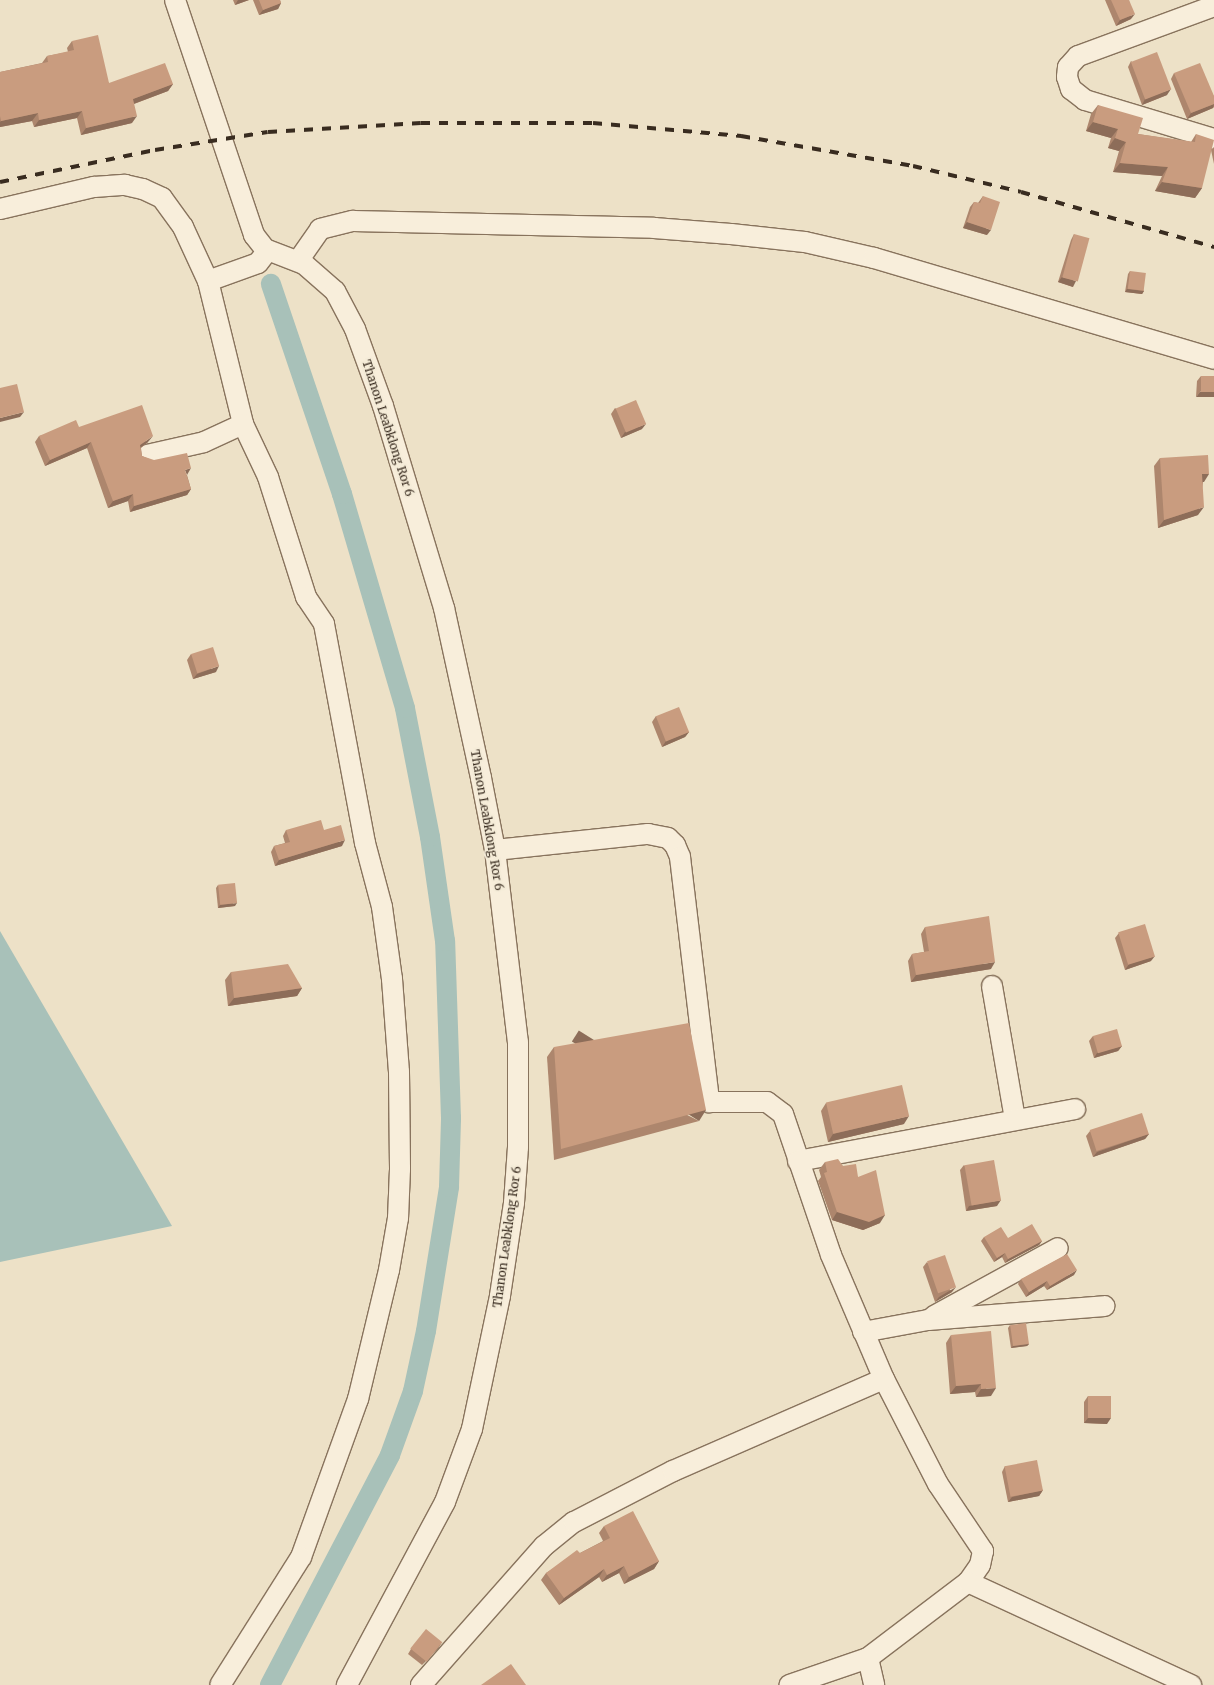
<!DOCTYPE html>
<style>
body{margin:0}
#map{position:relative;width:1214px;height:1685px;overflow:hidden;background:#ede1c7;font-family:Merriweather,serif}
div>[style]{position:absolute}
.water>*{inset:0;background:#a8c1b9}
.canal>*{height:20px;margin:-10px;padding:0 10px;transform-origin:10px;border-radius:10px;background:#a8c1b9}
.roads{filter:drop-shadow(1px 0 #88735d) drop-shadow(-1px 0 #88735d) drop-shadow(0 1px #88735d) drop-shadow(0 -1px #88735d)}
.minor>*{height:20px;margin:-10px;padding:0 10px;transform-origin:10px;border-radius:10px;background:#f8eedb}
.rail>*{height:4px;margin-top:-2px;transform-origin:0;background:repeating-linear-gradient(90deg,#392c20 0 9px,transparent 0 18px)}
.wall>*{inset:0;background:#ad866d}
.shaded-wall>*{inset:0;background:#8d6d59;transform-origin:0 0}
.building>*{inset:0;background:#c99c7f;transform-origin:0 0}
span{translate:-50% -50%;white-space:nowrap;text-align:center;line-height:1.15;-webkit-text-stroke:4px #f4ebd7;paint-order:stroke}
.street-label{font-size:12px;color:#392c20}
</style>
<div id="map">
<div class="water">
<i style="clip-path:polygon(0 931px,172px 1226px,0 1262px)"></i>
</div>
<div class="canal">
<i style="left:270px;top:1685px;width:259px;rotate:-62.4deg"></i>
<i style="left:390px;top:1455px;width:68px;rotate:-70.2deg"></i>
<i style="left:413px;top:1391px;width:61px;rotate:-77.8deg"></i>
<i style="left:426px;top:1331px;width:146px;rotate:-80.9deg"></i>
<i style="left:449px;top:1187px;width:69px;rotate:-88.3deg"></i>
<i style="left:451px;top:1118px;width:177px;rotate:-91.9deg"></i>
<i style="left:445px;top:941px;width:105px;rotate:-98.2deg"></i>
<i style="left:430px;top:837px;width:131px;rotate:-101deg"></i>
<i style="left:405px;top:708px;width:223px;rotate:-106.4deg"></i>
<i style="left:342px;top:494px;width:222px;rotate:-108.7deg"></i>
</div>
<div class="roads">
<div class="minor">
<i style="left:175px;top:0;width:248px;rotate:71.4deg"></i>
<i style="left:254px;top:235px;width:18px;rotate:52deg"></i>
<i style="left:265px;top:249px;width:42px;rotate:21deg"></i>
<i style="left:304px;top:264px;width:41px;rotate:41.1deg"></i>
<i style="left:335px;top:291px;width:43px;rotate:62.2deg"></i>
<i style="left:355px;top:329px;width:82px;rotate:70deg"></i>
<i style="left:383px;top:406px;width:211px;rotate:73.2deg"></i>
<i style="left:444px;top:608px;width:174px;rotate:77.7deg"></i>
<i style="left:481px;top:778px;width:73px;rotate:79deg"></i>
<i style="left:495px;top:850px;width:193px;rotate:83.2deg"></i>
<i style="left:518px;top:1042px;width:105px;rotate:90deg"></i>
<i style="left:518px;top:1147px;width:56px;rotate:94.1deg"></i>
<i style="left:514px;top:1203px;width:94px;rotate:98.6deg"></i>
<i style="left:500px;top:1296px;width:136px;rotate:101.9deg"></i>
<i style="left:472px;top:1429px;width:78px;rotate:110.3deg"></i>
<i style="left:445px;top:1502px;width:208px;rotate:118.2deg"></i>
<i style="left:1214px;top:6px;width:145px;rotate:159.8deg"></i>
<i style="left:1078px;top:56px;width:15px;rotate:132deg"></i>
<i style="left:1068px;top:67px;width:10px;rotate:96deg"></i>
<i style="left:1067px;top:77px;width:13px;rotate:72deg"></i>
<i style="left:1071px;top:89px;width:18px;rotate:38deg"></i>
<i style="left:1085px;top:100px;width:135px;rotate:16.8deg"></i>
<i style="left:0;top:209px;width:97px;rotate:-13.2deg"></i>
<i style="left:94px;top:187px;width:31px;rotate:-4deg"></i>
<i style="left:125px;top:185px;width:18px;rotate:13deg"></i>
<i style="left:143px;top:189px;width:21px;rotate:25deg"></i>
<i style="left:162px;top:198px;width:36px;rotate:54deg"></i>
<i style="left:183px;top:227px;width:60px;rotate:65.2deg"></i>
<i style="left:208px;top:281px;width:147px;rotate:76.2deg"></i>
<i style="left:243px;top:424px;width:59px;rotate:64.7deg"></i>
<i style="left:268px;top:477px;width:126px;rotate:72.4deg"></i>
<i style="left:306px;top:597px;width:32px;rotate:56deg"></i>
<i style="left:324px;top:624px;width:223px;rotate:79.4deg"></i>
<i style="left:365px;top:843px;width:66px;rotate:75.1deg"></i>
<i style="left:382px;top:907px;width:73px;rotate:82.1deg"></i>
<i style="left:392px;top:979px;width:93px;rotate:85.7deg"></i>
<i style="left:399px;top:1072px;width:97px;rotate:89.4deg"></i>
<i style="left:400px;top:1169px;width:49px;rotate:92.3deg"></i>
<i style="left:398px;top:1218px;width:53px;rotate:99.8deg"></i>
<i style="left:389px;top:1270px;width:133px;rotate:103.5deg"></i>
<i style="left:358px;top:1399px;width:168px;rotate:109.8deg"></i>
<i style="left:301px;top:1557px;width:151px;rotate:122.3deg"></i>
<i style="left:298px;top:261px;width:39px;rotate:-55deg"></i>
<i style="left:320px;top:229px;width:34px;rotate:-14deg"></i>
<i style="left:353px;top:221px;width:301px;rotate:1.3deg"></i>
<i style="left:654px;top:228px;width:77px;rotate:4.5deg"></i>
<i style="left:731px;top:234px;width:74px;rotate:6.2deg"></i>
<i style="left:805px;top:242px;width:71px;rotate:13.1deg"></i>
<i style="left:874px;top:258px;width:355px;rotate:16.5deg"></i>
<i style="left:208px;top:281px;width:53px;rotate:-19.8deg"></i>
<i style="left:258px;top:263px;width:16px;rotate:-52deg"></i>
<i style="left:147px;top:455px;width:58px;rotate:-12.8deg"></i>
<i style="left:204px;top:442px;width:43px;rotate:-24.8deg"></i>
<i style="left:495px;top:850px;width:154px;rotate:-6deg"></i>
<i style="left:648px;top:834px;width:20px;rotate:11deg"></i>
<i style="left:668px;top:838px;width:10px;rotate:45deg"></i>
<i style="left:675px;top:845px;width:13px;rotate:67deg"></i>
<i style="left:680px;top:857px;width:247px;rotate:83.2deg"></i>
<i style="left:709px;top:1102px;width:58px"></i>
<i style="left:767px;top:1102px;width:20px;rotate:37deg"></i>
<i style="left:783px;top:1114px;width:149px;rotate:71.2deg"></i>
<i style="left:831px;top:1255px;width:135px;rotate:66.9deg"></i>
<i style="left:884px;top:1379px;width:118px;rotate:62.8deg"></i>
<i style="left:938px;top:1484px;width:81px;rotate:56.1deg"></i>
<i style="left:983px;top:1551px;width:14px;rotate:102deg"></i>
<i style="left:980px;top:1565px;width:21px;rotate:125deg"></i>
<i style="left:968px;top:1582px;width:126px;rotate:142.8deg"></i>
<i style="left:868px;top:1658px;width:83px;rotate:161.1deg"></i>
<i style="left:992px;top:986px;width:135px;rotate:80.2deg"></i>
<i style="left:798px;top:1161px;width:282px;rotate:-10.6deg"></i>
<i style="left:934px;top:1316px;width:141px;rotate:-28.7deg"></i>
<i style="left:863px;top:1332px;width:66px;rotate:-10.5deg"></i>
<i style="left:928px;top:1320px;width:177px;rotate:-4.5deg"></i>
<i style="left:968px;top:1582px;width:246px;rotate:24.8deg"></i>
<i style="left:868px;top:1658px;width:28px;rotate:77deg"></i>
<i style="left:421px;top:1685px;width:186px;rotate:-48.5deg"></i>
<i style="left:544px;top:1546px;width:38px;rotate:-39deg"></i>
<i style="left:574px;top:1522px;width:111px;rotate:-27.3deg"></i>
<i style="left:673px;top:1471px;width:230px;rotate:-23.6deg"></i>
</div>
</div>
<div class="rail">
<i style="left:0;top:182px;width:158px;rotate:-11.7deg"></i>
<i style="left:155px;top:150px;width:114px;rotate:-9.1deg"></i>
<i style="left:268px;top:132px;width:153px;rotate:-3.4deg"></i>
<i style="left:421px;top:123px;width:172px"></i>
<i style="left:593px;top:123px;width:149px;rotate:5deg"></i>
<i style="left:741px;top:136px;width:175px;rotate:9.9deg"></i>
<i style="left:913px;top:166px;width:111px;rotate:13.5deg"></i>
<i style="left:1021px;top:192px;width:201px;rotate:15.9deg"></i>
</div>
<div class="wall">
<i style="clip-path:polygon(233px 0,249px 0,235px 5px)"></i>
<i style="clip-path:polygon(253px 0,280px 0,281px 3px,278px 9px,259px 15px)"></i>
<i style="clip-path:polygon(1105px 0,1129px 0,1131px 19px,1116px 26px)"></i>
<i style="clip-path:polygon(72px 41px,109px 83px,173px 84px,168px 91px,134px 104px,132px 123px,81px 135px,77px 118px,34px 127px,32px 121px,0 127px,0 72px,42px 63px,47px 56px,68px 52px,67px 48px)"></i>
<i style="clip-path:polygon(1131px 61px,1167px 95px,1142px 105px,1128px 67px)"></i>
<i style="clip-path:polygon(1174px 73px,1214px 96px,1214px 107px,1213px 108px,1187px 119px,1171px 79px)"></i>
<i style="clip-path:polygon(1098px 105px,1138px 134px,1191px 142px,1196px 134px,1202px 188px,1195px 198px,1155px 191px,1162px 176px,1113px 172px,1119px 151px,1108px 148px,1111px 138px,1086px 131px,1091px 114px)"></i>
<i style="clip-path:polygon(1214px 147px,1214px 164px,1211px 150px)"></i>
<i style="clip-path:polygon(983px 196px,987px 235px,963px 228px,970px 207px,974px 202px,978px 203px)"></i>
<i style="clip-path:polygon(1074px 234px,1073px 287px,1058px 282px,1071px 240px)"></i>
<i style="clip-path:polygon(1130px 271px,1144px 291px,1142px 294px,1125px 292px,1128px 274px)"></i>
<i style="clip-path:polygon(1201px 376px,1214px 376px,1196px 397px,1197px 381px)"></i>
<i style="clip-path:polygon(615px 408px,642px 429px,621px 438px,611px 414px)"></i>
<i style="clip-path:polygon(79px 427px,148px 442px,141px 448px,142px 456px,187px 475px,191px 489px,187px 495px,130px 512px,128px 501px,108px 508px,87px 448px,45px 466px,35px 442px,39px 436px)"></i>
<i style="clip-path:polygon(1160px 458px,1204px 482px,1203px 482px,1198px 515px,1158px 528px,1154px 466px)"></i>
<i style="clip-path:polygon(191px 654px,216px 672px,193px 679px,187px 660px)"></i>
<i style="clip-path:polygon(656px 716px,689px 732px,685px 737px,662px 747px,652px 722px)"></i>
<i style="clip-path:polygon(286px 830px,324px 830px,342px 846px,275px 866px,271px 852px,274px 846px,285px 843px,283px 836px)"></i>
<i style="clip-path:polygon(218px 885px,235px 906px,218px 908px,216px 888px)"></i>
<i style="clip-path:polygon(925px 927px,991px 969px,911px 982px,908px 961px,912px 954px,924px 952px,921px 934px)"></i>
<i style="clip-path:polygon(1119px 933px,1151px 961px,1125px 970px,1115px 938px)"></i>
<i style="clip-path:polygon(231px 972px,302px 988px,297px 996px,228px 1006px,225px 980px)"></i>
<i style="clip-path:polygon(1093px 1036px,1122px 1046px,1118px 1051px,1094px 1058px,1089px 1041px)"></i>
<i style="clip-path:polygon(554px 1047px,699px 1121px,554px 1160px,547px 1057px)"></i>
<i style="clip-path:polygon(826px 1103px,904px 1124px,828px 1142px,821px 1111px)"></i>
<i style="clip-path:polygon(1090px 1131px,1149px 1134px,1145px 1139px,1093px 1157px,1086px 1136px)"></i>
<i style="clip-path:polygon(825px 1162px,843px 1166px,858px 1177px,880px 1223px,863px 1230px,832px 1220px,818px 1181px,821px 1177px,819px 1170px)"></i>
<i style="clip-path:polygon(964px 1165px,997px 1206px,966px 1211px,960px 1170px)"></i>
<i style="clip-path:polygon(984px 1237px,1008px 1238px,1042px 1241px,1039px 1245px,1005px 1263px,1002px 1257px,994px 1262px,981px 1241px)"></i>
<i style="clip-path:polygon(927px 1262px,952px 1292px,935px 1302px,923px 1267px)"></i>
<i style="clip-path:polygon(1074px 1275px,1047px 1290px,1044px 1286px,1026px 1297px,1018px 1284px,1021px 1279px)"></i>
<i style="clip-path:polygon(1010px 1325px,1029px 1344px,1027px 1346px,1011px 1348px,1008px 1328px)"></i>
<i style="clip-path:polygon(951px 1335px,991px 1396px,976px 1397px,975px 1392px,950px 1394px,946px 1343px)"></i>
<i style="clip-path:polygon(1088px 1396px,1107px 1424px,1084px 1423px,1084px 1402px)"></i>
<i style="clip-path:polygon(1005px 1466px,1043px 1490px,1039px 1496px,1008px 1502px,1002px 1472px)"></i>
<i style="clip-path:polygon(604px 1526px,659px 1561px,654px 1569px,624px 1584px,619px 1573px,602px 1582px,599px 1577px,559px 1605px,541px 1580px,546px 1573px,580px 1553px,603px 1541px,599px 1533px)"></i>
<i style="clip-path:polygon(439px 1647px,422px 1665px,408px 1654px,411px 1649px)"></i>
</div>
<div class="shaded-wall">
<i style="clip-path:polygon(238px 0,249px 0,235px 5px)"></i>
<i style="clip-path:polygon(281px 3px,278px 9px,259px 15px,263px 10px)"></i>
<i style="clip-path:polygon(1135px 14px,1131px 19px,1116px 26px,1120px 20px)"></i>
<i style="clip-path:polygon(173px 84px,168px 91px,128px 106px,133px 99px)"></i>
<i style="clip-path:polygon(1171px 89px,1167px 95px,1142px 105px,1145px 99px)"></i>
<i style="clip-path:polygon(1214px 104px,1213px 108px,1187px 119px,1191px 113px)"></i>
<i style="clip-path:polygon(82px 111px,77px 118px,34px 127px,39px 120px)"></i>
<i style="clip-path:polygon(38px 113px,32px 121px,0 127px,0 122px,1px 121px)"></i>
<i style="clip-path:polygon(137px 116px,132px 123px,81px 135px,86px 128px)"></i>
<i style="clip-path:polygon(1093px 122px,1118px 129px,1111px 138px,1086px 131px)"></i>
<i style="clip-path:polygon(1115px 138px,1126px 142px,1119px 151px,1108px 148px)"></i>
<i style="clip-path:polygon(1120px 163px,1168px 167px,1162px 176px,1113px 172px)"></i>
<i style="clip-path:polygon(1162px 182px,1202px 188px,1195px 198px,1155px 191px)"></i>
<i style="clip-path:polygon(967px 222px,991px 230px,987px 235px,963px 228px)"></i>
<i style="clip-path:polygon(1062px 277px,1076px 281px,1073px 287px,1058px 282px)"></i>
<i style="clip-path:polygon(1127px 289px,1144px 291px,1142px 294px,1125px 292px)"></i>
<i style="clip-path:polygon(1200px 392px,1214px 392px,1214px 397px,1196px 397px)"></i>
<i style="clip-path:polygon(24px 412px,20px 417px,0 422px,0 418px)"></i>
<i style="clip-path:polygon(646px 424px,642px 429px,621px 438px,625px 432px)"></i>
<i style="clip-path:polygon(153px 436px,148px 442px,136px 451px,140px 445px)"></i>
<i style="clip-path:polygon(91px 442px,87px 448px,45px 466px,50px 460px)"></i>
<i style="clip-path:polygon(191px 468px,187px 475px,185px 470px)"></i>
<i style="clip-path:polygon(1202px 474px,1209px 474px,1204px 482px,1197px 482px)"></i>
<i style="clip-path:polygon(191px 489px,187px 495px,130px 512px,134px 506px)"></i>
<i style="clip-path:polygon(133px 494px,128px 501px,108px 508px,113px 501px)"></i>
<i style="clip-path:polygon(1204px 507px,1198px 515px,1158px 528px,1164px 520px)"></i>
<i style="clip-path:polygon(219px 666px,216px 672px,193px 679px,197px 674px)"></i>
<i style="clip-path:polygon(689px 732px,685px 737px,662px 747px,666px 741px)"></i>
<i style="clip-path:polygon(345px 840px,342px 846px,275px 866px,279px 860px)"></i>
<i style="clip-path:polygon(237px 903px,235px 906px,218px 908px,220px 905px)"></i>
<i style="clip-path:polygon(1155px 956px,1151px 961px,1125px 970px,1129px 964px)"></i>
<i style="clip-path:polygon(995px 962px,991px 969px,911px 982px,916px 975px)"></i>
<i style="clip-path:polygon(302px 988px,297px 996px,228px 1006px,234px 998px)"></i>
<i style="clip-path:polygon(1122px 1046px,1118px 1051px,1094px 1058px,1097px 1053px)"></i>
<i style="left:706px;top:1110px;width:13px;height:150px;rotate:122deg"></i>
<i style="clip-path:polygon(909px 1116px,904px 1124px,828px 1142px,833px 1134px)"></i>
<i style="clip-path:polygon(1149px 1134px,1145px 1139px,1093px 1157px,1097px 1152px)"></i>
<i style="clip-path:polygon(1001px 1200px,997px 1206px,966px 1211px,969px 1206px)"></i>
<i style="clip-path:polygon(837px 1212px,885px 1215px,880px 1223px,863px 1230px,832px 1220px)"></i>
<i style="clip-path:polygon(1042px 1241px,1039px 1245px,1005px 1263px,1008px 1259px)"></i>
<i style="clip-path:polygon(1005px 1253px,1002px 1257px,994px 1262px,997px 1258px)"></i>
<i style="clip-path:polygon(1077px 1270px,1074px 1275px,1047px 1290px,1050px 1286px)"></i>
<i style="clip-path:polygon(1047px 1281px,1044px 1286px,1026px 1297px,1029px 1292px)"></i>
<i style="clip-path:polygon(956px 1287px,952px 1292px,935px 1302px,939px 1297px)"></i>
<i style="clip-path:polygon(1029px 1344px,1027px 1346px,1011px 1348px,1013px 1346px)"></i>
<i style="clip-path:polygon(981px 1384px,975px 1392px,950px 1394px,956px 1386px)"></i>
<i style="clip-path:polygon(996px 1388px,991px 1396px,976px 1397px,981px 1389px)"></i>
<i style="clip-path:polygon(1088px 1418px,1111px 1418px,1107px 1424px,1084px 1423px)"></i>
<i style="clip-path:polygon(1043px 1490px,1039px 1496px,1008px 1502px,1012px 1497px)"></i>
<i style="clip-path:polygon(659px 1561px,654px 1569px,624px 1584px,629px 1577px)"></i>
<i style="clip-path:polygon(624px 1566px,619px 1573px,602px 1582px,607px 1575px)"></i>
<i style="clip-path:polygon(604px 1569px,599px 1577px,559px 1605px,564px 1598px)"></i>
<i style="clip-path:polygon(442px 1642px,439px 1647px,422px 1665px,426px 1660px)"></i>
</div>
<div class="building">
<i style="clip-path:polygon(259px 0,280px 0,281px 3px,263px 10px)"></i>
<i style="clip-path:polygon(1111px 0,1129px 0,1135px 14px,1120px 20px)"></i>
<i style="clip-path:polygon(98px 35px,109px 83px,165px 63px,173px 84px,133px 99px,137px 116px,86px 128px,82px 111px,39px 120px,38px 113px,1px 121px,0 116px,0 72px,48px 62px,47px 56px,74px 50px,72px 41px)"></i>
<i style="left:1157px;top:52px;width:40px;height:28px;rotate:69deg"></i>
<i style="clip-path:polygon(1200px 63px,1214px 96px,1214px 104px,1191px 113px,1174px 73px)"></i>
<i style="clip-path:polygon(1098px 105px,1143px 118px,1138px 134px,1195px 142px,1196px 134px,1214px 140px,1202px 188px,1162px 182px,1168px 167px,1120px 163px,1126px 142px,1115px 138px,1118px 129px,1093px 122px)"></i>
<i style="clip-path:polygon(983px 196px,1000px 202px,991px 230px,967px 222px,974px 202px,980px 203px)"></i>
<i style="left:1074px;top:234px;width:16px;height:45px;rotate:15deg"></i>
<i style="left:1130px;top:271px;width:16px;height:18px;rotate:7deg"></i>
<i style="left:1201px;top:376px;width:13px;height:16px"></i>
<i style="clip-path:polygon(17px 384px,24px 412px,0 418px,0 388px)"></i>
<i style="left:636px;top:400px;width:26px;height:22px;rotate:67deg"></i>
<i style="clip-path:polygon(142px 405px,153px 436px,140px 445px,142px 456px,154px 460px,187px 453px,191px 468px,185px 470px,191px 489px,134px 506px,133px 494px,113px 501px,91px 442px,50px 460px,39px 436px,76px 420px,79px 427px)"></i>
<i style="clip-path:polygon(1208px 455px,1209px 474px,1202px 474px,1204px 507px,1164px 520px,1160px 458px)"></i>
<i style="left:213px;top:647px;width:20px;height:23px;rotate:72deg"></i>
<i style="left:679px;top:707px;width:27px;height:25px;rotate:68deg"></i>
<i style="clip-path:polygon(321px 820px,324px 830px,341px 825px,345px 840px,279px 860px,274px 846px,290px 842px,286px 830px)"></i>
<i style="left:235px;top:883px;width:20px;height:17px;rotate:84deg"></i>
<i style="clip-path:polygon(989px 916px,995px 962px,916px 975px,912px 954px,929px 951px,925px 927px)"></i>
<i style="left:1145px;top:924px;width:34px;height:28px;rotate:73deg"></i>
<i style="clip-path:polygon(288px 964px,302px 988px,234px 998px,231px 972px)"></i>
<i style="clip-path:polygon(689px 1023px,706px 1110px,561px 1149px,554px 1047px)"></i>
<i style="left:1117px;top:1029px;width:18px;height:25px;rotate:74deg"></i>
<i style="left:902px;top:1085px;width:32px;height:78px;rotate:77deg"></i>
<i style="left:1142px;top:1113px;width:22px;height:55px;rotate:72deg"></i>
<i style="clip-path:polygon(838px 1159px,843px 1166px,856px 1164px,858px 1177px,876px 1170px,885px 1215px,869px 1222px,837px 1212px,824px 1173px,827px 1172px,825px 1162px)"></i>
<i style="left:994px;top:1160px;width:41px;height:30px;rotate:80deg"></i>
<i style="clip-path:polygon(1032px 1224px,1042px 1241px,1008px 1259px,1005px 1253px,997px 1258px,984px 1237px,1001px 1227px,1008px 1238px)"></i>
<i style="clip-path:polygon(1067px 1254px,1077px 1270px,1050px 1286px,1047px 1281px,1029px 1292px,1021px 1279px)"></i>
<i style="left:945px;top:1255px;width:34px;height:19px;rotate:71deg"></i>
<i style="left:1026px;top:1323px;width:21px;height:16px;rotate:82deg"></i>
<i style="clip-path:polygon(991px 1331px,996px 1388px,981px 1389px,981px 1384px,956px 1386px,951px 1335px)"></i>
<i style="left:1088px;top:1396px;width:23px;height:22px"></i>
<i style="left:1037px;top:1460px;width:31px;height:33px;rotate:79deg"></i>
<i style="clip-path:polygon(633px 1511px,659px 1561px,629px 1577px,624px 1566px,607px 1575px,604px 1569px,564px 1598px,546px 1573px,577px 1550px,580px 1553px,610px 1538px,604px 1526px)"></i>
<i style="left:426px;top:1629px;width:21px;height:25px;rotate:39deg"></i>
<i style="clip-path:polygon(511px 1664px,526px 1685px,481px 1685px)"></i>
</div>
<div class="street-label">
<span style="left:388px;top:428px;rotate:72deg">Thanon Leabklong Ror 6</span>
<span style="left:487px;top:820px;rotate:80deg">Thanon Leabklong Ror 6</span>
<span style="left:507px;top:1237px;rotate:-82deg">Thanon Leabklong Ror 6</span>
</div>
</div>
